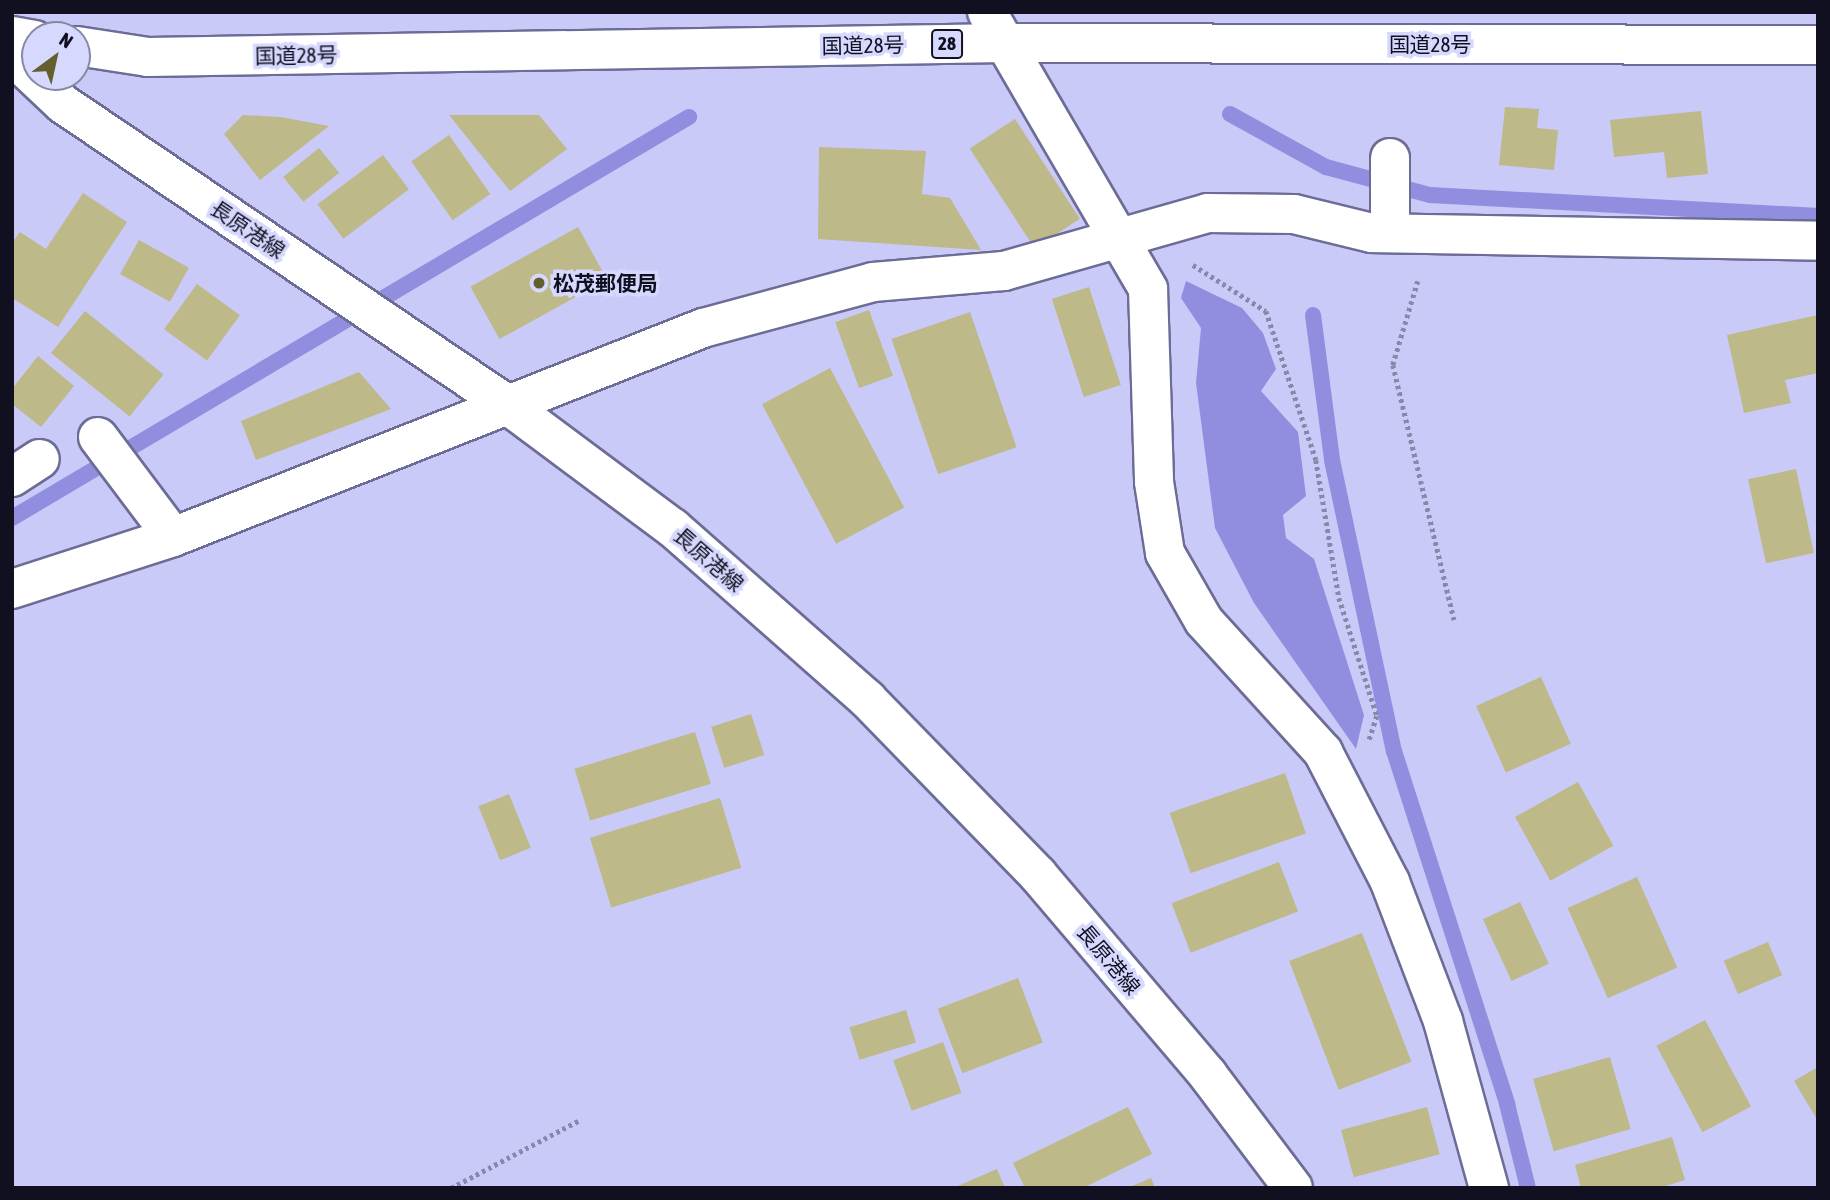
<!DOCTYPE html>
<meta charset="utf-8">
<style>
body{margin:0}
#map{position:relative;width:1830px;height:1200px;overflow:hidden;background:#c9caf8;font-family:"Asap Condensed","Noto Sans JP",sans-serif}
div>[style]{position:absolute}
.water>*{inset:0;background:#918ee0}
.stream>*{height:16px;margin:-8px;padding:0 8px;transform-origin:8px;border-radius:8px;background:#918ee0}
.building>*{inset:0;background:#bdb989;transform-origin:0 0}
.path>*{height:4.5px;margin-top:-2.25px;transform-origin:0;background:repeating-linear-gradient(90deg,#8888ac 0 3.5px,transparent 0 7px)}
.roads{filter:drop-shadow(2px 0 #6c6c96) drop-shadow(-2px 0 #6c6c96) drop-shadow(0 2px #6c6c96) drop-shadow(0 -2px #6c6c96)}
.minor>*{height:38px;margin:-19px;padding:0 19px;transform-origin:19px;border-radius:19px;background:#fff}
.major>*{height:38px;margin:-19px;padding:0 19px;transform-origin:19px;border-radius:19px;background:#fff}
.highway>*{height:38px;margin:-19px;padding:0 19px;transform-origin:19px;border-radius:19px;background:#fff}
.dots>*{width:19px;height:19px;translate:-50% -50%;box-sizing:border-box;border:4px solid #d7d8fe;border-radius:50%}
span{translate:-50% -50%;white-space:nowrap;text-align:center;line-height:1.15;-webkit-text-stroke:7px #d7d8fe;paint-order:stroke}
.shield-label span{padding:2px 5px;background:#d7d8fe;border:2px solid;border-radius:5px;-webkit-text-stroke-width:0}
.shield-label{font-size:19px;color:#101020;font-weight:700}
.street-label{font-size:21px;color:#101020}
.poi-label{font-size:21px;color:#101020;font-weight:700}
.left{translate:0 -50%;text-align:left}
.frame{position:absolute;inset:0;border:14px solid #101020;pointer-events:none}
.north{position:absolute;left:21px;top:21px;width:70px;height:70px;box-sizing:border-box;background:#d7d8fe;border:2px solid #8788a5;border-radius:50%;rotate:33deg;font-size:19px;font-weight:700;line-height:28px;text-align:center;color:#101020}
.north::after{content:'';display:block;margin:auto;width:24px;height:32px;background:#645f2c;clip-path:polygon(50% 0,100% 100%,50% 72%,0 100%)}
</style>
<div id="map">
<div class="water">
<i style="clip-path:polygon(1186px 281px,1242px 308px,1263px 333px,1276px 369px,1261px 391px,1298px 432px,1306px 496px,1283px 515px,1286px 538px,1314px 559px,1364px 715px,1356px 749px,1254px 603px,1215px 528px,1196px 383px,1201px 328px,1181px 298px)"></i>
</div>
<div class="stream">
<i style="left:1230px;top:114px;width:110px;rotate:28.9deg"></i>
<i style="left:1326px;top:167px;width:108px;rotate:15.1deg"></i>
<i style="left:1430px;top:195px;width:389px;rotate:3.1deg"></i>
<i style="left:1313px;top:315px;width:146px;rotate:82.5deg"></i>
<i style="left:1332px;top:460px;width:298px;rotate:78deg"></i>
<i style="left:1394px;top:751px;width:371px;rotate:72.2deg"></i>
<i style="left:1507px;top:1104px;width:87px;rotate:76deg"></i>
<i style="left:12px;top:518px;width:787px;rotate:-30.64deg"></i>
</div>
<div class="building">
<i style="clip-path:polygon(1505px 107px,1539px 109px,1537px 128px,1558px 130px,1554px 170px,1499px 165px)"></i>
<i style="clip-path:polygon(1701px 111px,1708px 174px,1667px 178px,1664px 152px,1614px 157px,1610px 120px)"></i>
<i style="clip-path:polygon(243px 115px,280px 117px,329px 126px,260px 180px,224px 134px)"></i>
<i style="clip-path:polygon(449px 115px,539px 115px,567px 149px,510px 191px)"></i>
<i style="left:1015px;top:119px;width:119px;height:54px;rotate:57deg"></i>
<i style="left:449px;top:135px;width:72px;height:46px;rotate:55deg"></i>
<i style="clip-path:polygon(819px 147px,926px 151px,922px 194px,950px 198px,981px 250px,818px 239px)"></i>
<i style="left:319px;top:148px;width:32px;height:46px;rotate:51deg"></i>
<i style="left:383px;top:155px;width:43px;height:82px;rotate:53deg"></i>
<i style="clip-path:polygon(83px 193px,127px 222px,58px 327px,12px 298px,12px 243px,20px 232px,46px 249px)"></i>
<i style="left:578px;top:227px;width:60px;height:123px;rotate:61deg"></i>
<i style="left:139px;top:240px;width:57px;height:39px;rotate:29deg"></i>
<i style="left:197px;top:284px;width:53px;height:56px;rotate:36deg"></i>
<i style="left:1089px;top:287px;width:103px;height:39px;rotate:72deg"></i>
<i style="left:869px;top:310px;width:70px;height:36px;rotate:70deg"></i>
<i style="left:85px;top:311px;width:101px;height:54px;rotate:39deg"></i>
<i style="left:970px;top:312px;width:143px;height:83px;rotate:71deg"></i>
<i style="clip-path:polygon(1818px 315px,1818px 373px,1785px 380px,1791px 403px,1744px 413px,1727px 335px)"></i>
<i style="clip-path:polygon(38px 356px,74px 386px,41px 427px,12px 404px,12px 389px)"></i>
<i style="left:830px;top:368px;width:158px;height:77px;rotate:62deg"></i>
<i style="clip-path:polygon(359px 372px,391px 409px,256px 460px,241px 421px)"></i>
<i style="left:1796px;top:469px;width:86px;height:49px;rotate:78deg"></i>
<i style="left:1541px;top:677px;width:73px;height:71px;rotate:66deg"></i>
<i style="left:751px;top:714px;width:43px;height:42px;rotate:72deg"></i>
<i style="left:695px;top:732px;width:54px;height:126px;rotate:73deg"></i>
<i style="left:1285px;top:773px;width:64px;height:122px;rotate:71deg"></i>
<i style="left:1578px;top:782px;width:73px;height:72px;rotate:61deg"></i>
<i style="left:509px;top:794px;width:58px;height:33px;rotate:68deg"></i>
<i style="left:720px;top:798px;width:73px;height:136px;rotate:73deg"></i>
<i style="left:1279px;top:862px;width:53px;height:115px;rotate:69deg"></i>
<i style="left:1637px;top:877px;width:99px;height:76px;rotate:66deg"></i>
<i style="left:1520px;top:902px;width:68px;height:41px;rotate:65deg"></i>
<i style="left:1362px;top:933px;width:138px;height:78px;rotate:69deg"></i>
<i style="left:1768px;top:942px;width:36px;height:48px;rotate:67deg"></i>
<i style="left:1018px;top:978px;width:69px;height:86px;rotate:69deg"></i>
<i style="left:906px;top:1010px;width:34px;height:59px;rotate:73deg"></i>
<i style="left:1705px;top:1020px;width:98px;height:55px;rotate:62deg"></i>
<i style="left:943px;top:1042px;width:54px;height:53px;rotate:70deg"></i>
<i style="left:1610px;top:1057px;width:75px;height:80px;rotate:74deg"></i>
<i style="clip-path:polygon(1818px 1067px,1818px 1121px,1794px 1081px)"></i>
<i style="clip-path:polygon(1128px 1107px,1152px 1154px,1083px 1188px,1025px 1188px,1013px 1163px)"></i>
<i style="left:1427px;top:1107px;width:49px;height:89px;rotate:75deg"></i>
<i style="clip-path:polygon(1672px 1137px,1685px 1180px,1659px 1188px,1581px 1188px,1575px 1165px)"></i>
<i style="clip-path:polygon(997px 1169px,1005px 1188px,953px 1188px)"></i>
<i style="clip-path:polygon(1151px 1178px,1155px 1188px,1127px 1188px)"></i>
</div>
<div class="path">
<i style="left:1193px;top:265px;width:86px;rotate:32.2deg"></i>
<i style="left:1266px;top:311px;width:157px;rotate:71.4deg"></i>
<i style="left:1316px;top:460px;width:140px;rotate:80.5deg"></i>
<i style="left:1339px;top:598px;width:124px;rotate:72.1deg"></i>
<i style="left:1377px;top:716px;width:26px;rotate:108deg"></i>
<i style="left:1418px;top:281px;width:88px;rotate:106.6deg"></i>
<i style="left:1393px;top:365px;width:262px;rotate:76.5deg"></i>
<i style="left:451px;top:1188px;width:144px;rotate:-27.8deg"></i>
</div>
<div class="roads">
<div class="minor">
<i style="left:987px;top:12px;width:320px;rotate:59.8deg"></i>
<i style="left:1148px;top:289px;width:193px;rotate:88.2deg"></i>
<i style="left:1154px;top:482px;width:72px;rotate:81.2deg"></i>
<i style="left:1165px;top:553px;width:78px;rotate:60.2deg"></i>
<i style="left:1204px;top:621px;width:177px;rotate:47.7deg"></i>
<i style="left:1323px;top:752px;width:146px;rotate:62.7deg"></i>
<i style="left:1390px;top:882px;width:149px;rotate:69.1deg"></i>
<i style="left:1443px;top:1021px;width:173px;rotate:74.6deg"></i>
<i style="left:1390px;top:158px;width:74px;rotate:90deg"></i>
<i style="left:98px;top:437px;width:125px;rotate:53.1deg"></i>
<i style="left:12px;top:477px;width:33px;rotate:-33deg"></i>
<i style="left:12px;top:589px;width:169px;rotate:-17.9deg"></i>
<i style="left:173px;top:537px;width:570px;rotate:-21.52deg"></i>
<i style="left:703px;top:328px;width:176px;rotate:-15.1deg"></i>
<i style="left:873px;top:282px;width:131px;rotate:-4.8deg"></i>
<i style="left:1004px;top:271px;width:212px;rotate:-15.9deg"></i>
<i style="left:1208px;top:213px;width:86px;rotate:0.7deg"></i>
<i style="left:1294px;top:214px;width:80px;rotate:13.7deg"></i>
<i style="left:1372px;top:233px;width:446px;rotate:1deg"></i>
</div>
<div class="major">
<i style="left:12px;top:56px;width:70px;rotate:43.3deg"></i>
<i style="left:63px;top:104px;width:534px;rotate:34.08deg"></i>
<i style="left:505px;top:403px;width:209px;rotate:36.7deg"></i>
<i style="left:673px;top:528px;width:259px;rotate:41.4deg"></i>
<i style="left:867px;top:699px;width:245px;rotate:45.8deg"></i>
<i style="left:1038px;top:875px;width:262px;rotate:49.6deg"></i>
<i style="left:1208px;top:1075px;width:141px;rotate:53deg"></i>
</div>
<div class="highway">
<i style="left:12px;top:36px;width:23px;rotate:10deg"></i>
<i style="left:77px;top:46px;width:72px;rotate:8.8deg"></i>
<i style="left:148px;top:57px;width:857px;rotate:-0.94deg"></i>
<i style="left:1005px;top:43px;width:813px;rotate:0.14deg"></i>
</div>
</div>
<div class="dots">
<i style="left:539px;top:283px;background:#645f2c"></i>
</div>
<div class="shield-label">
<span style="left:947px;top:44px">28</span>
</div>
<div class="street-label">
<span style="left:1430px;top:44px">国道28号</span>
<span style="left:863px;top:45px;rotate:-1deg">国道28号</span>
<span style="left:296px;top:55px;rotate:-1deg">国道28号</span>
<span style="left:248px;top:229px;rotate:34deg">長原港線</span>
<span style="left:709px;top:559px;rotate:41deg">長原港線</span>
<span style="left:1109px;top:959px;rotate:50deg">長原港線</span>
</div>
<div class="poi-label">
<span class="left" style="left:553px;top:283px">松茂郵便局</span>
</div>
<div class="frame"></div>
<div class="north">N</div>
</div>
